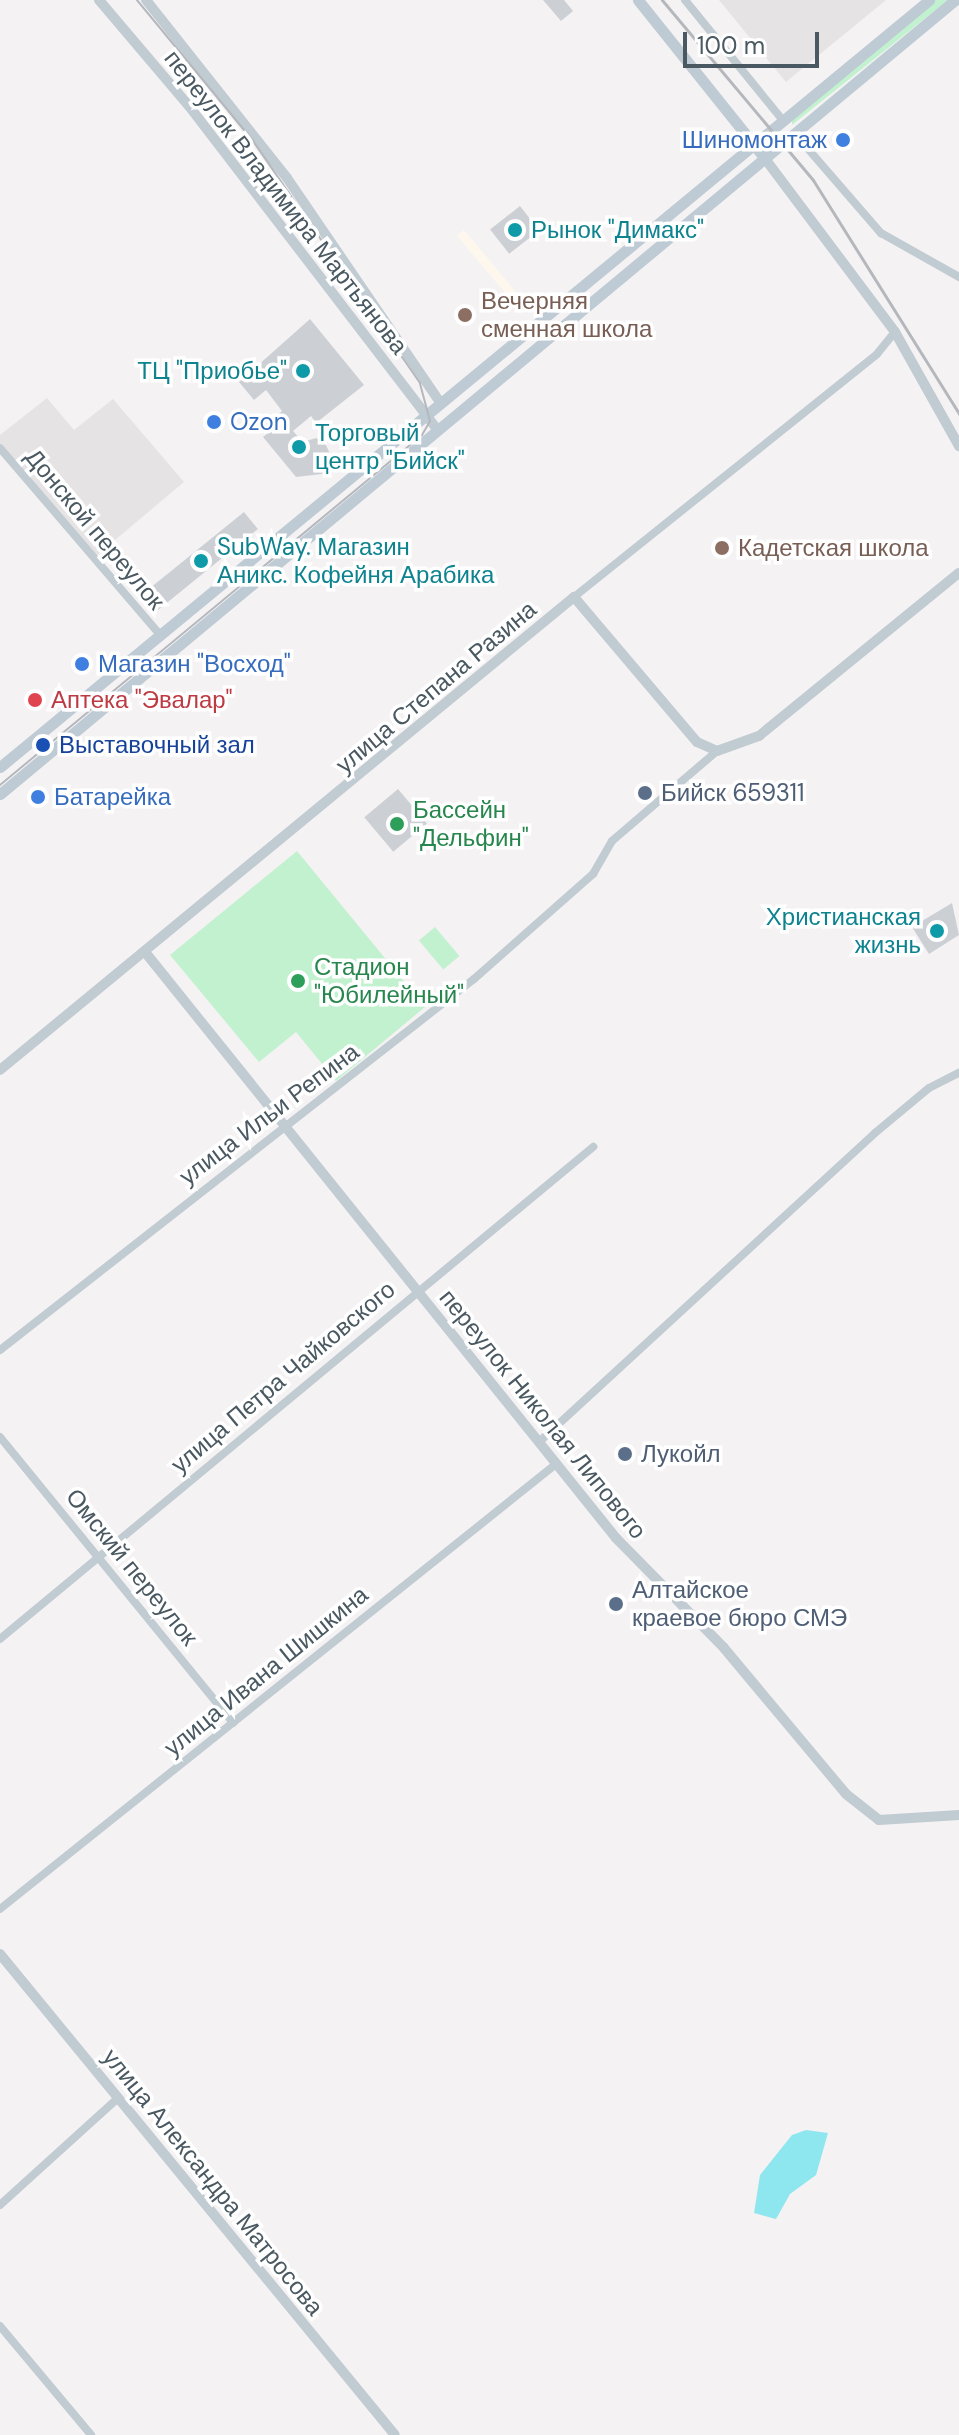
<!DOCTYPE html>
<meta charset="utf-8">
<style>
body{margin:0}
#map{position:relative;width:959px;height:2435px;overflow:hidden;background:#f5f2f3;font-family:"DM Sans",sans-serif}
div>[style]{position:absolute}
.commercial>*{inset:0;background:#fdf7ee;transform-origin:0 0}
.education>*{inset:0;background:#e6e3e5}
.green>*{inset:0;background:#c2f1cf;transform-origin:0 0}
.water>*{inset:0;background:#8ee6ef}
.building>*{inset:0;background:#ccd0d5;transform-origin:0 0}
.minor>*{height:8px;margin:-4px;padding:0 4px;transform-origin:4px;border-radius:4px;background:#c0cbd2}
.tertiary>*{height:10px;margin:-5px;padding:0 5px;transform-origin:5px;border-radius:5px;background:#c0cbd2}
.secondary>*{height:11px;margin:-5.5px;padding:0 5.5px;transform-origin:5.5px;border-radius:5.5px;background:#becbd4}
.tram>*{height:2px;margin:-1px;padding:0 1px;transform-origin:1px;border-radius:1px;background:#b4b8bd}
.rail>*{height:3px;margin:-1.5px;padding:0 1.5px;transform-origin:1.5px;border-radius:1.5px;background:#b4b8bd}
.dots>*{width:22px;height:22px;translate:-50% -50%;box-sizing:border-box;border:4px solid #fff;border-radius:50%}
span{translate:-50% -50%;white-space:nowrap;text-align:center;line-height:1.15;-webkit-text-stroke:7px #fff;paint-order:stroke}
.shop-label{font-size:24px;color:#366cbe}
.right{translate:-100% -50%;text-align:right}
.left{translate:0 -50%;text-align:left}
.street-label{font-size:24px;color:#495861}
.culture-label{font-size:24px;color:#0d838f}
.education-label{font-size:24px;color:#785e54}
.health-label{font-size:24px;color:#be3a42}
.transit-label{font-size:24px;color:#164399}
.service-label{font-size:24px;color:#4e5e75}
.leisure-label{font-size:24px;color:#27864d}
.scale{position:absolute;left:683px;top:32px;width:136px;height:36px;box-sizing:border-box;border:4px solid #495861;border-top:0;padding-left:10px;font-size:24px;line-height:28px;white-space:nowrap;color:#495861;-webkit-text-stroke:6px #fff;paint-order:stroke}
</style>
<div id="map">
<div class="commercial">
<i style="left:464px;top:230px;width:87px;height:9px;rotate:50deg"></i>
</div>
<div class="education">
<i style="clip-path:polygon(719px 0,886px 0,786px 82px)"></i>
<i style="clip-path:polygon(47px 398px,74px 430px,113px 399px,184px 482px,96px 556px,0 443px,0 435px)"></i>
</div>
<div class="green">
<i style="clip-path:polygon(934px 0,948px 0,792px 125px,792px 120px)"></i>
<i style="clip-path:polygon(297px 851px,425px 1007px,336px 1081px,296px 1032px,259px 1062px,170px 955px)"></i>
<i style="left:435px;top:927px;width:38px;height:21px;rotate:50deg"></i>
</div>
<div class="water">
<i style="clip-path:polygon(806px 2130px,828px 2133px,816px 2175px,790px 2194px,776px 2219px,754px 2213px,760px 2175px,792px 2135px)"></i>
</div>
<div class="building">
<i style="clip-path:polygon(543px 0,564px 0,573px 11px,561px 21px)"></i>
<i style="left:520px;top:206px;width:31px;height:38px;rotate:52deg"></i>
<i style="clip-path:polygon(310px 319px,364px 385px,316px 423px,311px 416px,293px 431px,303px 442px,316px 438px,325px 443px,331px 456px,322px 474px,296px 477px,263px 437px,272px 430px,266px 424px,282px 411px,266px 390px,254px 400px,239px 382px)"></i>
<i style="left:244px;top:512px;width:22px;height:130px;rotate:51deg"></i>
<i style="left:398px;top:789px;width:45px;height:44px;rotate:50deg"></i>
<i style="clip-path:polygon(952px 903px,959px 935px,929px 954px,912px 927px)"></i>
</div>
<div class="minor">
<i style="left:685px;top:0;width:157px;rotate:50.9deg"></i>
<i style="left:796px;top:135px;width:130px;rotate:49.1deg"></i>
<i style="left:881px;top:233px;width:90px;rotate:29.4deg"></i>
<i style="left:0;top:448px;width:246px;rotate:49.4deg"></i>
<i style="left:574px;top:597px;width:388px;rotate:-38.7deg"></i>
<i style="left:877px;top:354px;width:28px;rotate:-51deg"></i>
<i style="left:0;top:1350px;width:602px;rotate:-38.05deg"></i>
<i style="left:474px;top:979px;width:159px;rotate:-41.4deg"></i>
<i style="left:593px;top:874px;width:38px;rotate:-60deg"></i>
<i style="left:612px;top:841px;width:138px;rotate:-40.6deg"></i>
<i style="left:0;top:1437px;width:369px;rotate:50.8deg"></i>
<i style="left:539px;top:1442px;width:456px;rotate:-42.6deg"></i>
<i style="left:875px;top:1133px;width:70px;rotate:-39.8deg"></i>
<i style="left:929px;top:1088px;width:34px;rotate:-27deg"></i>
<i style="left:0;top:1639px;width:771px;rotate:-39.68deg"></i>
<i style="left:0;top:1909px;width:712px;rotate:-38.67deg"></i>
<i style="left:0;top:2205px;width:159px;rotate:-42.2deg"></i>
<i style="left:0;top:2326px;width:142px;rotate:50.1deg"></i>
</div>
<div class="tertiary">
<i style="left:99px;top:0;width:139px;rotate:49.7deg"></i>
<i style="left:189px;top:106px;width:409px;rotate:52.5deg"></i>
<i style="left:146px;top:0;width:227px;rotate:51.6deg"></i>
<i style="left:287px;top:178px;width:273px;rotate:55.7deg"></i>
<i style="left:766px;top:160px;width:215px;rotate:53.1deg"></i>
<i style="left:895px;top:332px;width:131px;rotate:60.7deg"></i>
<i style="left:145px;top:952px;width:752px;rotate:51.21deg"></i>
<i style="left:616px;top:1538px;width:154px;rotate:45.5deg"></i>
<i style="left:724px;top:1648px;width:190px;rotate:50.1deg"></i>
<i style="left:846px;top:1794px;width:42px;rotate:38.2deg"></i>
<i style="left:879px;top:1820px;width:80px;rotate:-3.6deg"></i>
<i style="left:0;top:1070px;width:744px;rotate:-39.49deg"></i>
<i style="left:574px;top:597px;width:190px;rotate:49.7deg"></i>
<i style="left:697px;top:742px;width:22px;rotate:24deg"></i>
<i style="left:717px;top:751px;width:45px;rotate:-19.7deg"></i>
<i style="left:759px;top:736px;width:258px;rotate:-39.2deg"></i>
<i style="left:0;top:1954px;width:622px;rotate:50.61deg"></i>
</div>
<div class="secondary">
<i style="left:638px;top:0;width:205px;rotate:51.3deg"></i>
<i style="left:0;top:767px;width:1205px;rotate:-39.54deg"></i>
<i style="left:0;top:794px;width:1242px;rotate:-39.74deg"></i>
</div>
<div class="tram">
<i style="left:0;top:785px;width:548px;rotate:-39.67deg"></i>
<i style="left:422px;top:435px;width:16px;rotate:-60deg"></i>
<i style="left:430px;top:421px;width:39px;rotate:-105deg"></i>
<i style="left:420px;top:383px;width:293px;rotate:-124.6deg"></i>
<i style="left:254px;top:142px;width:184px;rotate:-129.5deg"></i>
</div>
<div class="rail">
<i style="left:662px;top:0;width:235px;rotate:50deg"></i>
<i style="left:813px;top:180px;width:276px;rotate:58deg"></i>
</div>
<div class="dots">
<i style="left:843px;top:140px;background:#3f7fe0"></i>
<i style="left:515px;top:230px;background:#0f9aa8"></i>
<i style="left:465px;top:315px;background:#8d6e63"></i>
<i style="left:303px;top:371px;background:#0f9aa8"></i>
<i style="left:214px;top:422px;background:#3f7fe0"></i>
<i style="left:299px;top:447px;background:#0f9aa8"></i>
<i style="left:722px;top:548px;background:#8d6e63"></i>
<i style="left:201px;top:561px;background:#0f9aa8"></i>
<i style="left:82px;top:664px;background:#3f7fe0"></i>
<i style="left:35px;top:700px;background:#e0444e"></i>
<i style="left:43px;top:745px;background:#1a4fb4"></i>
<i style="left:645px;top:793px;background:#5c6f8a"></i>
<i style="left:38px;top:797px;background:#3f7fe0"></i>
<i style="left:397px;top:824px;background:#2e9e5b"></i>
<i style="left:937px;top:931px;background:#0f9aa8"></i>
<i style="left:298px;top:981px;background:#2e9e5b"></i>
<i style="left:625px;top:1454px;background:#5c6f8a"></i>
<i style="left:616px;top:1604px;background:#5c6f8a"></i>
</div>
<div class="shop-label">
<span class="right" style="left:827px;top:140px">Шиномонтаж</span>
<span class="left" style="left:230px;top:422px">Ozon</span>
<span class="left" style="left:98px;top:664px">Магазин "Восход"</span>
<span class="left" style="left:54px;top:797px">Батарейка</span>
</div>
<div class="street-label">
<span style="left:286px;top:202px;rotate:52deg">переулок Владимира Мартьянова</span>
<span style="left:95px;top:529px;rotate:50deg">Донской переулок</span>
<span style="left:436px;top:687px;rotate:-40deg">улица Степана Разина</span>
<span style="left:269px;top:1114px;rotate:-37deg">улица Ильи Репина</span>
<span style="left:283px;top:1377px;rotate:-40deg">улица Петра Чайковского</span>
<span style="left:543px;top:1414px;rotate:51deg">переулок Николая Липового</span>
<span style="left:132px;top:1567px;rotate:51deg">Омский переулок</span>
<span style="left:266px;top:1671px;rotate:-39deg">улица Ивана Шишкина</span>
<span style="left:213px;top:2182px;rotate:51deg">улица Александра Матросова</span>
</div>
<div class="culture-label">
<span class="left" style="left:531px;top:230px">Рынок "Димакс"</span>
<span class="right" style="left:287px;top:371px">ТЦ "Приобье"</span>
<span class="left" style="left:315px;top:447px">Торговый<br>центр "Бийск"</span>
<span class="left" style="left:217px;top:561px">SubWay. Магазин<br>Аникс. Кофейня Арабика</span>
<span class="right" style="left:921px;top:931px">Христианская<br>жизнь</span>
</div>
<div class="education-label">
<span class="left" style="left:481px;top:315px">Вечерняя<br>сменная школа</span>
<span class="left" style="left:738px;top:548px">Кадетская школа</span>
</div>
<div class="health-label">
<span class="left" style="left:51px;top:700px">Аптека "Эвалар"</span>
</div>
<div class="transit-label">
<span class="left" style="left:59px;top:745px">Выставочный зал</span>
</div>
<div class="service-label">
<span class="left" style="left:661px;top:793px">Бийск 659311</span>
<span class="left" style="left:641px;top:1454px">Лукойл</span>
<span class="left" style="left:632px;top:1604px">Алтайское<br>краевое бюро СМЭ</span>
</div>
<div class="leisure-label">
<span class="left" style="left:413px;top:824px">Бассейн<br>"Дельфин"</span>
<span class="left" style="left:314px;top:981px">Стадион<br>"Юбилейный"</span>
</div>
<div class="scale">100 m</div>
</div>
